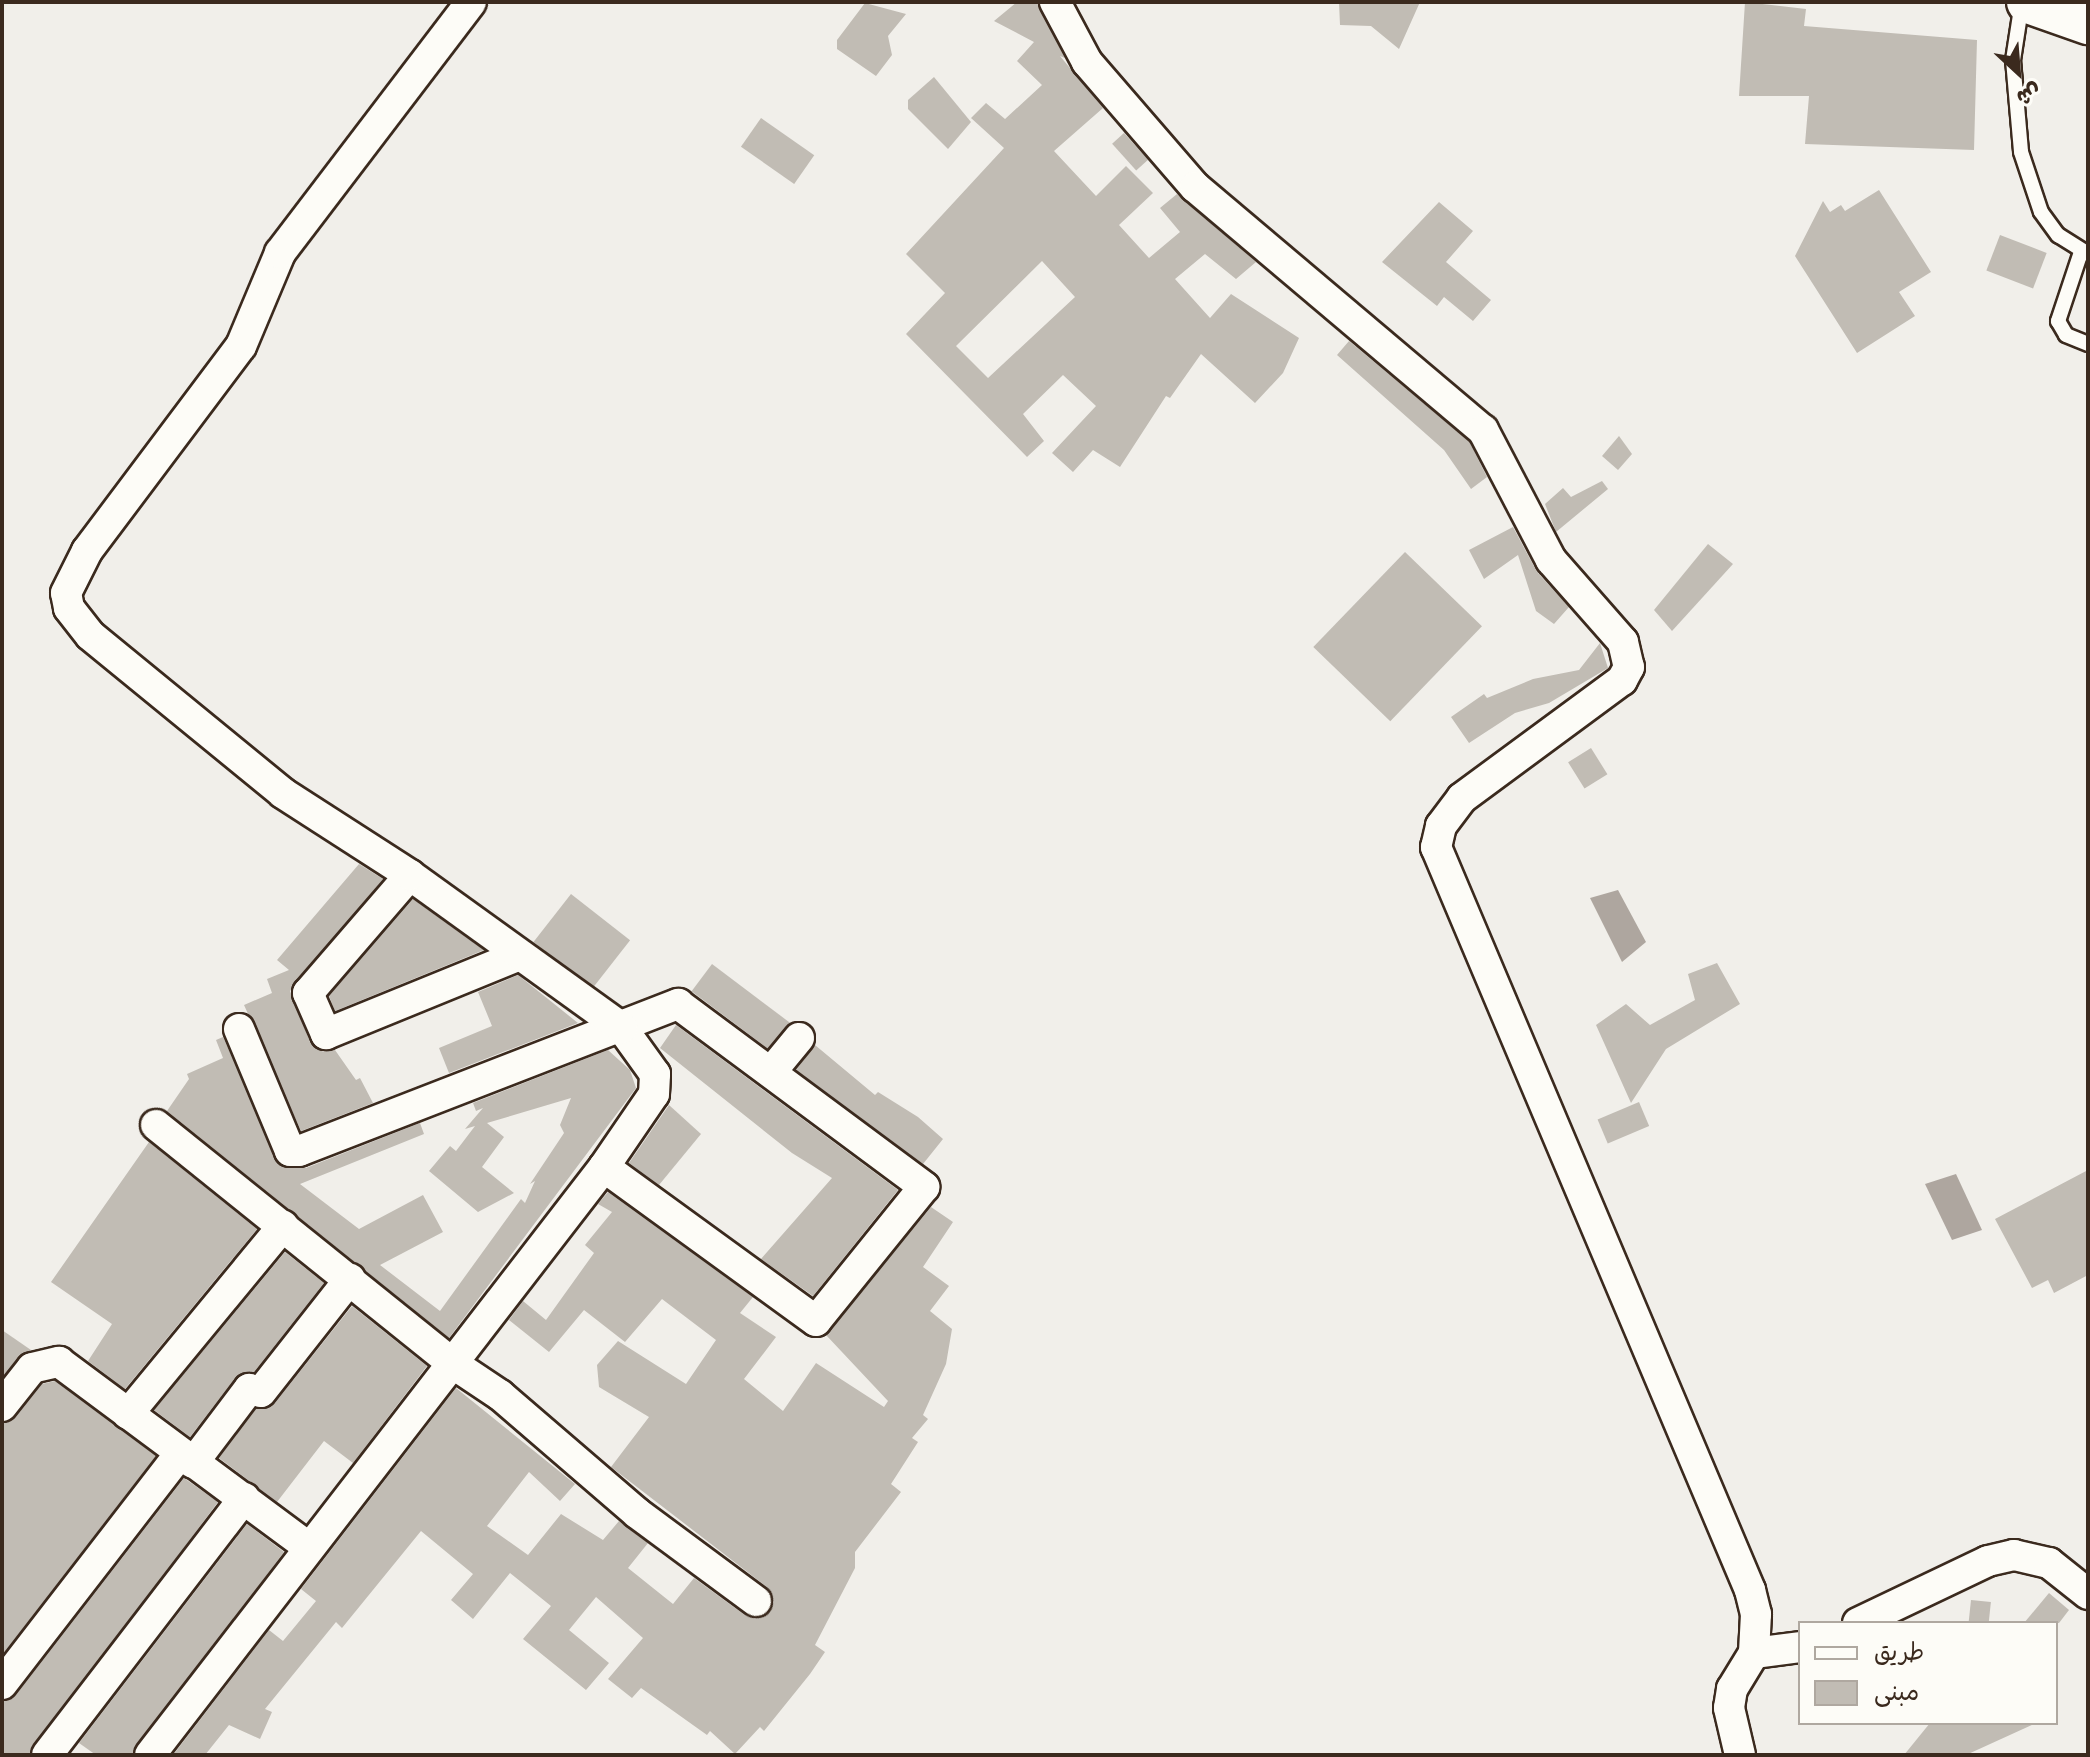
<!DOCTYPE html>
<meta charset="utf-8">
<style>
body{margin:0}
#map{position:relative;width:2090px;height:1757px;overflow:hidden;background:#f1efea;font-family:Mynerve,"Playpen Sans Arabic",sans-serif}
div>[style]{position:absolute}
.water>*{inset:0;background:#aea69f}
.building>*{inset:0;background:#c1bcb4;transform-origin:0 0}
.roads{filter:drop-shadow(2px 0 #3b2a1e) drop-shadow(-2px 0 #3b2a1e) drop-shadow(0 2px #3b2a1e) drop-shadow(0 -2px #3b2a1e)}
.lane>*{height:14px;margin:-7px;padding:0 7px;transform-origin:7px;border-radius:7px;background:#fdfcf7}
.street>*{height:30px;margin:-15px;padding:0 15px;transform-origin:15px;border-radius:15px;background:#fdfcf7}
.secondary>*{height:42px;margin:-21px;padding:0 21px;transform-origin:21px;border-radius:21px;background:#fdfcf7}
span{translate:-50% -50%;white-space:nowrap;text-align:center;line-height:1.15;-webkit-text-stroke:7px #fdfcf7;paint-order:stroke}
.frame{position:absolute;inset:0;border:4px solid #3b2a1e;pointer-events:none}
.legend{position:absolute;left:1798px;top:1621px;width:260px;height:104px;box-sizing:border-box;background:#fdfcf7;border:2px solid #afa8a0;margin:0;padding:10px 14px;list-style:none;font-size:24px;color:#3b2a1e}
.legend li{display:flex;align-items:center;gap:16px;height:40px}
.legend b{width:40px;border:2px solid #afa8a0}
.north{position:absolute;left:1978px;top:32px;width:80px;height:80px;-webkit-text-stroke:6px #fdfcf7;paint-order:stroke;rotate:154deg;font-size:22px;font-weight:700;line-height:32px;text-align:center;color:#3b2a1e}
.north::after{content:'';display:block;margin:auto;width:28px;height:36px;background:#3b2a1e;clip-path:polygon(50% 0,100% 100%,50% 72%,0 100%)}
</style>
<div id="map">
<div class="water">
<i style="clip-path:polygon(1618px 890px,1646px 942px,1622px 962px,1590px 898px)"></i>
<i style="clip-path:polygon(1956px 1174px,1982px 1230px,1952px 1240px,1925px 1184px)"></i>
</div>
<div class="building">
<i style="clip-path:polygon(evenodd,1017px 2px,1037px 2px,1065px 58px,1060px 56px,1103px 108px,1054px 151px,1096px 196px,1126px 166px,1153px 193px,1119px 225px,1149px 258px,1180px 232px,1160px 208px,1177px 194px,1256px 262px,1236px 279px,1205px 254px,1175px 279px,1210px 318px,1231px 294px,1299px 338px,1283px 373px,1255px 403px,1201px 354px,1170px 398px,1166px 396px,1120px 467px,1093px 450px,1073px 472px,1052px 453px,1096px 406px,1063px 375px,1023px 414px,1044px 441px,1027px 457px,906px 334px,945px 293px,906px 254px,1004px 148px,971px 118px,986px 103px,1005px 119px,1042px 85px,1017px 61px,1034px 42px,994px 21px,1017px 2px,1042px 261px,1075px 297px,988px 378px,956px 346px,1042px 261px)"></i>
<i style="clip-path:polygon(1339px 2px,1420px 2px,1399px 49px,1371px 26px,1340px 25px)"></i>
<i style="clip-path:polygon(1745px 2px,1806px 9px,1804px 26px,1977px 40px,1974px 150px,1805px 144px,1809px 96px,1739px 96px)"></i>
<i style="clip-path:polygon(865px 3px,906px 14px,888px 36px,892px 55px,876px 76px,837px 49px,837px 40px)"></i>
<i style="clip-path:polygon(934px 77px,971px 122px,948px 149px,908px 109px,908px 100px)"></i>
<i style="left:761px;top:118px;width:65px;height:35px;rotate:35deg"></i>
<i style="left:1124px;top:133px;width:36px;height:16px;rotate:48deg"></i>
<i style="clip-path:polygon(1879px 190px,1931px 272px,1899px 292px,1915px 316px,1857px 353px,1795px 256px,1823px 201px,1830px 212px,1841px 205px,1845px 211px)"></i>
<i style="clip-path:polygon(1439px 202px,1473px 231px,1446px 262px,1491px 300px,1473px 321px,1444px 297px,1437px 306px,1382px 262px)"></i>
<i style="left:2000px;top:235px;width:50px;height:38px;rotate:21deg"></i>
<i style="clip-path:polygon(1349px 341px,1469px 441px,1487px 477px,1471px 489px,1444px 450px,1337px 355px)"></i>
<i style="clip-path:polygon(1619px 436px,1632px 454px,1618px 470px,1602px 456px)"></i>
<i style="clip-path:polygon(1602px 481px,1608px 489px,1556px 532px,1545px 504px,1563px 488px,1571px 497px)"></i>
<i style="clip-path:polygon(1513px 527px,1537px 572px,1569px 607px,1554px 624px,1536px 611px,1518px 555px,1484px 579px,1469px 550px)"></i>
<i style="clip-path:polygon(1708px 544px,1733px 564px,1672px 631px,1654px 610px)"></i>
<i style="left:1405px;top:552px;width:107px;height:132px;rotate:44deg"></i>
<i style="clip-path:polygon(1600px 643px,1608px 668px,1549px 703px,1515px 713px,1469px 743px,1451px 717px,1484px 694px,1487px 698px,1533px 679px,1579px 670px)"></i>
<i style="left:1591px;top:748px;width:31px;height:27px;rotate:58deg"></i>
<i style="clip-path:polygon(359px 864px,383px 879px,290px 991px,310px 1042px,323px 1052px,335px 1050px,356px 1080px,360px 1078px,373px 1103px,301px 1131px,244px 1005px,272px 993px,267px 979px,289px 970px,277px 960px)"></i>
<i style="left:571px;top:894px;width:75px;height:61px;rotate:38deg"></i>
<i style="clip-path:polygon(413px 899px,484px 950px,335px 1011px,329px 996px)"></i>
<i style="clip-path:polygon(1717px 963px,1740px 1004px,1666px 1049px,1631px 1103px,1596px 1025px,1626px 1004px,1650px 1025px,1695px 1000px,1688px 974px)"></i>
<i style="left:712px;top:964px;width:98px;height:34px;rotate:37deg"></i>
<i style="clip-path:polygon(518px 975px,578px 1023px,449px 1073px,439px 1048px,492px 1026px,478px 992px)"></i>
<i style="clip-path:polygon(676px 1025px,898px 1190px,813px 1296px,761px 1259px,832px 1178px,792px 1153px,660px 1048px)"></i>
<i style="clip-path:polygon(223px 1037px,281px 1166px,306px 1168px,420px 1123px,424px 1134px,300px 1184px,359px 1229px,423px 1195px,443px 1232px,380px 1265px,440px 1311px,521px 1199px,525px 1203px,535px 1181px,530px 1184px,564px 1133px,560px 1125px,571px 1098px,487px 1123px,504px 1137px,482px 1167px,514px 1193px,478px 1212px,429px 1171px,450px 1146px,456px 1151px,475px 1126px,465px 1129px,483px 1108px,476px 1111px,473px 1103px,608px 1050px,630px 1070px,636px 1088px,449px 1338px,167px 1111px,189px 1079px,187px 1074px,223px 1058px,216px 1040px)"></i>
<i style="clip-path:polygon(815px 1045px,875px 1095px,878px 1092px,918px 1117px,943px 1139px,923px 1164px,796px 1070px)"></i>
<i style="left:1639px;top:1102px;width:26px;height:45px;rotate:67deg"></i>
<i style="clip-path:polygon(669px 1105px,701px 1134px,659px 1185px,629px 1163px)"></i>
<i style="clip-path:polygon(149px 1142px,257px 1229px,125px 1389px,88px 1361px,112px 1324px,51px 1282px)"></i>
<i style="clip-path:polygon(2088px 1170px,2088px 1275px,2054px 1293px,2048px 1280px,2032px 1288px,1995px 1219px)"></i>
<i style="clip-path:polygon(608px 1192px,753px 1297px,740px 1313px,776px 1337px,744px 1379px,783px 1411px,816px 1363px,884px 1407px,888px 1401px,826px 1335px,931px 1207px,953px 1222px,923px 1267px,949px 1286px,930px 1311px,952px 1329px,946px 1364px,923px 1415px,928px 1419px,912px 1438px,918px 1442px,891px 1484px,901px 1492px,855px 1552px,855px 1568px,815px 1645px,825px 1652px,810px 1674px,764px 1731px,760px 1727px,735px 1754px,710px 1731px,707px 1735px,641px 1688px,632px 1698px,608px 1679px,643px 1638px,596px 1597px,569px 1630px,609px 1663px,586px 1690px,523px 1639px,551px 1606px,510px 1573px,473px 1619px,451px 1600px,473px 1574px,421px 1531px,342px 1628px,336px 1622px,265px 1709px,272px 1712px,260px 1739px,229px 1725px,205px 1755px,173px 1755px,269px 1630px,283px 1641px,316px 1601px,301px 1589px,456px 1388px,575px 1484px,560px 1501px,529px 1472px,487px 1526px,528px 1555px,561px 1514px,603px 1540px,619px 1521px,648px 1543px,628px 1568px,673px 1604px,694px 1578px,746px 1616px,755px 1619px,770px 1612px,774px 1602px,767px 1587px,611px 1467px,649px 1417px,599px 1387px,597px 1365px,618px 1341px,686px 1384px,716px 1340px,662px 1299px,625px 1342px,584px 1310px,549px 1352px,509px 1320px,523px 1301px,546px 1320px,594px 1253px,585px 1245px,612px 1212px,598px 1204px)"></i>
<i style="clip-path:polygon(285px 1252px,324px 1283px,254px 1372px,235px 1378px,190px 1437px,154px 1410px)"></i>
<i style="clip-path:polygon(352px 1306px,427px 1366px,353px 1463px,324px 1441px,277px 1502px,219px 1458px,256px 1409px,275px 1403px)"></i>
<i style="clip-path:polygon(2px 1330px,31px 1350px,2px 1377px)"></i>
<i style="clip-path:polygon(55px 1381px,156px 1456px,2px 1655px,2px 1424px,16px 1417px,42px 1384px)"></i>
<i style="clip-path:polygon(184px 1478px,218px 1502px,29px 1755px,2px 1755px,2px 1702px,16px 1695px)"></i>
<i style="clip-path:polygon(247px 1524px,284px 1552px,132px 1755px,96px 1755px,79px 1743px)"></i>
<i style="clip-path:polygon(2049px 1593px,2069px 1610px,2059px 1623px,2024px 1623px)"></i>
<i style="left:1971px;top:1600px;width:20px;height:23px;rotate:6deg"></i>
<i style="clip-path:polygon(1930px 1723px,2036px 1723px,1966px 1755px,1904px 1755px)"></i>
</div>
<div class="roads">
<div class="lane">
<i style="left:2022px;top:2px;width:59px;rotate:98.8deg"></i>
<i style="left:2013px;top:60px;width:92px;rotate:85deg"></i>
<i style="left:2021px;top:152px;width:63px;rotate:71.6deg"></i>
<i style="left:2041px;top:212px;width:29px;rotate:54deg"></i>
<i style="left:2058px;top:235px;width:36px;rotate:32deg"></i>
<i style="left:2081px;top:252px;width:73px;rotate:108.4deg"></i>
<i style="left:2058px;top:321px;width:16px;rotate:60deg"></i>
<i style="left:2066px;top:335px;width:24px;rotate:22deg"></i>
</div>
<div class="street">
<i style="left:1055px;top:2px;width:68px;rotate:61.9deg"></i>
<i style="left:1087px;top:62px;width:165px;rotate:49.2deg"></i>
<i style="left:1195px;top:187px;width:377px;rotate:40.2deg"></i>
<i style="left:1483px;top:430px;width:147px;rotate:62.4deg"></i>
<i style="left:1551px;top:560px;width:109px;rotate:48.7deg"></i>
<i style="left:1623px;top:642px;width:26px;rotate:77deg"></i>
<i style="left:1629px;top:667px;width:15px;rotate:118deg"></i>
<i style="left:1622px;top:680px;width:199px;rotate:143.6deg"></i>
<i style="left:1462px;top:798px;width:35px;rotate:127deg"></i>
<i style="left:1441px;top:826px;width:22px;rotate:103deg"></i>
<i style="left:1436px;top:847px;width:807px;rotate:67.09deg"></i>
<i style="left:1750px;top:1590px;width:25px;rotate:76deg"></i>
<i style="left:1756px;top:1614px;width:39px;rotate:93deg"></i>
<i style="left:1754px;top:1653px;width:42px;rotate:121.4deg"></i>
<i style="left:1732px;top:1689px;width:19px;rotate:99deg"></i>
<i style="left:1729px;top:1708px;width:48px;rotate:76.8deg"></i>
<i style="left:410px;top:875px;width:156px;rotate:130.8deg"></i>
<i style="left:308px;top:993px;width:45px;rotate:66.3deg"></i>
<i style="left:326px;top:1034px;width:209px;rotate:-22.2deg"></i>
<i style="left:239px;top:1029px;width:132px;rotate:67.3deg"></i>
<i style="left:290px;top:1151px;width:9px"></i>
<i style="left:299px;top:1151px;width:407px;rotate:-21.2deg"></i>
<i style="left:678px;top:1004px;width:307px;rotate:36.6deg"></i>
<i style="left:924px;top:1187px;width:172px;rotate:128.9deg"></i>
<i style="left:816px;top:1321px;width:262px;rotate:-144deg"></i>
<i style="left:771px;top:1072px;width:44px;rotate:-50.5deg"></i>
<i style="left:156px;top:1125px;width:380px;rotate:38.8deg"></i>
<i style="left:452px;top:1363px;width:58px;rotate:33.7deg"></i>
<i style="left:500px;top:1395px;width:181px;rotate:40.7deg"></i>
<i style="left:637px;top:1513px;width:148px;rotate:36.5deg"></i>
<i style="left:2px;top:1406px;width:48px;rotate:-51.7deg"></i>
<i style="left:32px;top:1368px;width:28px;rotate:-13deg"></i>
<i style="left:59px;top:1362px;width:310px;rotate:36.6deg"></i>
<i style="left:128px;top:1414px;width:244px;rotate:-50.5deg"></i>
<i style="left:193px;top:1463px;width:93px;rotate:-52.9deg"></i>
<i style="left:249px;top:1389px;width:12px;rotate:14deg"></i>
<i style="left:261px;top:1392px;width:144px;rotate:-51.8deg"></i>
<i style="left:1858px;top:1623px;width:144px;rotate:-25.5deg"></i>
<i style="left:1988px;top:1561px;width:27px;rotate:-13deg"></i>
<i style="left:2014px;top:1555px;width:36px;rotate:13deg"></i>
<i style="left:2049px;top:1563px;width:50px;rotate:38.5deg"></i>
<i style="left:1754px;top:1653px;width:46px;rotate:-7.4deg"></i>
<i style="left:2px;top:1684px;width:291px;rotate:-52.3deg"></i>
<i style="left:47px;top:1755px;width:324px;rotate:-52.5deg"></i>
<i style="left:150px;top:1755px;width:743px;rotate:-52.33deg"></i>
<i style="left:604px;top:1167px;width:88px;rotate:-55.6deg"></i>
<i style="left:654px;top:1094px;width:20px;rotate:-87deg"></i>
<i style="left:655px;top:1074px;width:57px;rotate:-125.7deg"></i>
<i style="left:622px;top:1028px;width:261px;rotate:-144.2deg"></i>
<i style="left:410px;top:875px;width:151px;rotate:-147.2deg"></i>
<i style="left:283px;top:793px;width:249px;rotate:-140.7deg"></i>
<i style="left:90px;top:635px;width:34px;rotate:-128deg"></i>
<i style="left:69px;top:608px;width:15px;rotate:-101deg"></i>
<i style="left:66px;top:593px;width:47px;rotate:-63.4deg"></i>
<i style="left:87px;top:551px;width:256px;rotate:-53.1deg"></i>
<i style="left:241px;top:346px;width:101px;rotate:-67.2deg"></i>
<i style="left:280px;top:253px;width:315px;rotate:-52.7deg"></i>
</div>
<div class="secondary">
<i style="left:2028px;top:2px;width:64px;rotate:19.3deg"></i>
</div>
</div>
<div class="frame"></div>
<ul class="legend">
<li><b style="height:10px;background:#fdfcf7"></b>طريق</li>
<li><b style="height:22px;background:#c1bcb4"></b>مبنى</li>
</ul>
<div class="north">ش</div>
</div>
